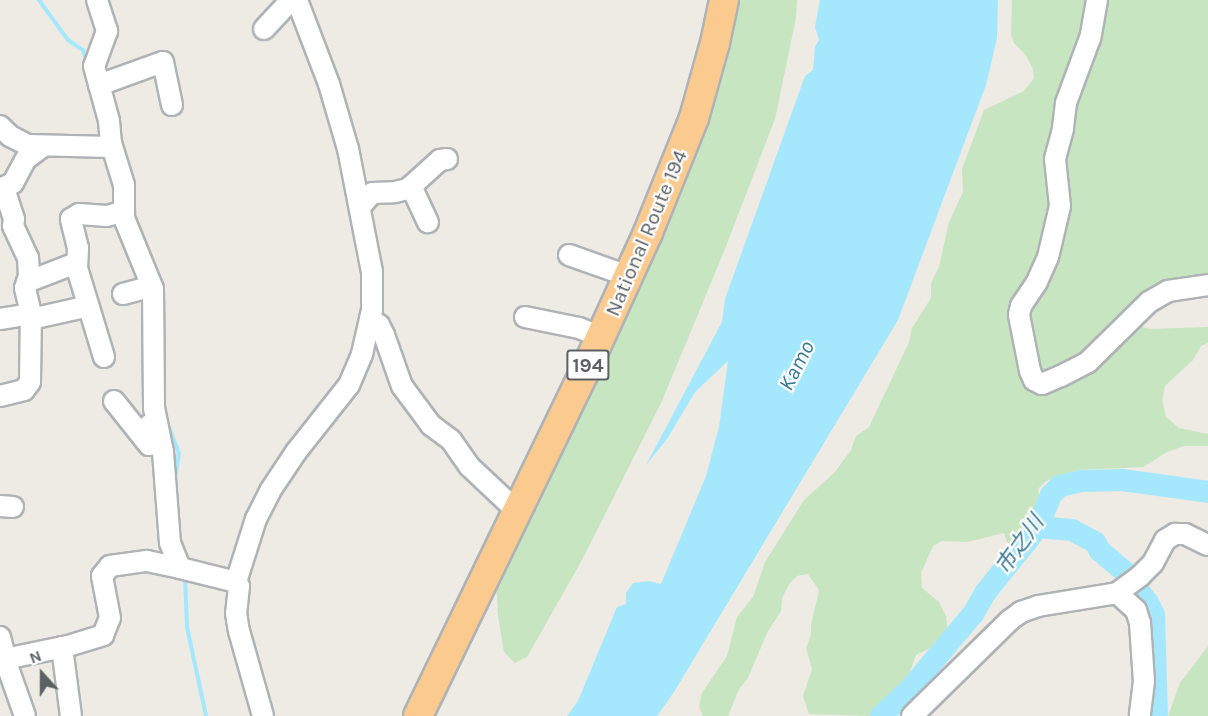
<!DOCTYPE html>
<meta charset="utf-8">
<style>
body{margin:0}
#map{position:relative;width:1208px;height:716px;overflow:hidden;background:#eeeae4;font-family:Karla,"Noto Sans JP",sans-serif}
div>[style]{position:absolute}
.green>*{inset:0;background:#c8e5c1}
.water>*{inset:0;background:#a5e8fd}
.stream>*{height:4px;margin:-2px;padding:0 2px;transform-origin:2px;border-radius:2px;background:#a5e8fd}
.river>*{height:22px;margin:-11px;padding:0 11px;transform-origin:11px;border-radius:11px;background:#a5e8fd}
.roads{filter:drop-shadow(2px 0 #afb3b6) drop-shadow(-2px 0 #afb3b6) drop-shadow(0 2px #afb3b6) drop-shadow(0 -2px #afb3b6)}
.minor>*{height:20px;margin:-10px;padding:0 10px;transform-origin:10px;border-radius:10px;background:#fff}
.highway>*{height:28px;margin:-14px;padding:0 14px;transform-origin:14px;border-radius:14px;background:#faca8f}
span{translate:-50% -50%;white-space:nowrap;text-align:center;line-height:1.15;-webkit-text-stroke:4.5px #fff;paint-order:stroke}
.shield-label span{padding:2px 4px;background:#fff;border:2px solid;border-radius:4px;-webkit-text-stroke-width:0}
.shield-label{font-size:20px;color:#5c6164;font-weight:700}
.street-label{font-size:21px;color:#5c6164}
.water-label{font-size:22px;color:#3a7894;font-style:italic}
.north{position:absolute;left:12px;top:644px;width:60px;height:60px;-webkit-text-stroke:4px #fff;paint-order:stroke;rotate:339deg;font-size:16px;font-weight:700;line-height:24px;text-align:center;color:#5c6164}
.north::after{content:'';display:block;margin:auto;width:21px;height:27px;background:#5c6164;clip-path:polygon(50% 0,100% 100%,50% 72%,0 100%)}
</style>
<div id="map">
<div class="green">
<i style="clip-path:polygon(736px 0,797px 0,796px 18px,775px 119px,725px 249px,662px 401px,582px 560px,527px 657px,515px 663px,504px 652px,498px 616px,496px 577px,704px 121px,722px 70px)"></i>
<i style="clip-path:polygon(1012px 0,1208px 0,1208px 281px,1184px 283px,1134px 325px,1150px 329px,1208px 327px,1208px 343px,1201px 346px,1193px 360px,1165px 386px,1162px 400px,1166px 417px,1179px 428px,1208px 434px,1208px 446px,1184px 446px,1167px 452px,1143px 467px,1078px 470px,1046px 481px,1038px 489px,1041px 505px,1034px 524px,1016px 550px,1009px 547px,1004px 533px,967px 542px,942px 541px,933px 546px,921px 573px,922px 588px,939px 602px,946px 616px,948px 634px,937px 645px,916px 655px,907px 680px,871px 716px,809px 714px,803px 696px,812px 669px,806px 648px,811px 635px,811px 625px,819px 590px,808px 574px,797px 576px,789px 584px,782px 598px,781px 611px,767px 633px,748px 678px,739px 689px,728px 716px,703px 716px,699px 706px,702px 693px,727px 656px,737px 617px,753px 597px,765px 562px,804px 500px,835px 472px,851px 450px,856px 436px,869px 427px,909px 342px,912px 328px,931px 298px,931px 283px,939px 267px,949px 222px,963px 192px,962px 169px,984px 110px,1024px 91px,1034px 78px,1033px 69px,1025px 54px,1014px 43px,1011px 34px)"></i>
<i style="clip-path:polygon(1208px 646px,1208px 716px,1168px 716px,1180px 683px)"></i>
</div>
<div class="water">
<i style="clip-path:polygon(820px 0,998px 0,997px 38px,986px 85px,898px 320px,674px 692px,657px 716px,567px 716px,578px 701px,617px 607px,626px 604px,626px 593px,633px 583px,649px 581px,661px 584px,706px 476px,719px 427px,728px 361px,695px 392px,667px 439px,646px 465px,722px 322px,725px 299px,805px 76px,813px 70px,815px 47px,819px 40px,815px 27px)"></i>
</div>
<div class="stream">
<i style="left:39px;top:0;width:49px;rotate:54.1deg"></i>
<i style="left:68px;top:40px;width:18px;rotate:34deg"></i>
<i style="left:83px;top:50px;width:14px;rotate:73deg"></i>
<i style="left:165px;top:417px;width:39px;rotate:69deg"></i>
<i style="left:179px;top:453px;width:32px;rotate:99deg"></i>
<i style="left:185px;top:575px;width:52px;rotate:87.8deg"></i>
<i style="left:187px;top:627px;width:91px;rotate:77.9deg"></i>
</div>
<div class="river">
<i style="left:1038px;top:527px;width:34px;rotate:5deg"></i>
<i style="left:1072px;top:530px;width:26px;rotate:28deg"></i>
<i style="left:1095px;top:542px;width:10px;rotate:61deg"></i>
<i style="left:1100px;top:551px;width:34px;rotate:40deg"></i>
<i style="left:1126px;top:573px;width:37px;rotate:54deg"></i>
<i style="left:1148px;top:603px;width:13px;rotate:63deg"></i>
<i style="left:1154px;top:615px;width:101px;rotate:88.3deg"></i>
<i style="left:881px;top:716px;width:40px;rotate:-43deg"></i>
<i style="left:910px;top:689px;width:98px;rotate:-50deg"></i>
<i style="left:973px;top:614px;width:24px;rotate:-60deg"></i>
<i style="left:985px;top:593px;width:85px;rotate:-51.2deg"></i>
<i style="left:1038px;top:527px;width:35px;rotate:-68deg"></i>
<i style="left:1051px;top:495px;width:13px;rotate:-45deg"></i>
<i style="left:1060px;top:486px;width:23px;rotate:-13deg"></i>
<i style="left:1082px;top:481px;width:40px;rotate:-1.4deg"></i>
<i style="left:1122px;top:480px;width:87px;rotate:7.9deg"></i>
</div>
<div class="roads">
<div class="minor">
<i style="left:97px;top:0;width:33px;rotate:72deg"></i>
<i style="left:107px;top:31px;width:37px;rotate:110deg"></i>
<i style="left:94px;top:66px;width:57px;rotate:74.7deg"></i>
<i style="left:109px;top:121px;width:22px;rotate:85deg"></i>
<i style="left:111px;top:143px;width:44px;rotate:72.8deg"></i>
<i style="left:124px;top:185px;width:33px;rotate:90deg"></i>
<i style="left:124px;top:218px;width:77px;rotate:67.8deg"></i>
<i style="left:153px;top:289px;width:119px;rotate:89.5deg"></i>
<i style="left:154px;top:408px;width:45px;rotate:78.4deg"></i>
<i style="left:163px;top:452px;width:91px;rotate:85.6deg"></i>
<i style="left:170px;top:543px;width:27px;rotate:68deg"></i>
<i style="left:180px;top:568px;width:58px;rotate:14deg"></i>
<i style="left:236px;top:582px;width:5px;rotate:53deg"></i>
<i style="left:239px;top:586px;width:27px;rotate:96deg"></i>
<i style="left:236px;top:613px;width:18px;rotate:81deg"></i>
<i style="left:239px;top:631px;width:88px;rotate:74.2deg"></i>
<i style="left:1097px;top:0;width:39px;rotate:100deg"></i>
<i style="left:1090px;top:38px;width:69px;rotate:110.3deg"></i>
<i style="left:1066px;top:103px;width:26px;rotate:97deg"></i>
<i style="left:1063px;top:129px;width:31px;rotate:105deg"></i>
<i style="left:1055px;top:159px;width:47px;rotate:83.9deg"></i>
<i style="left:1060px;top:206px;width:52px;rotate:103.2deg"></i>
<i style="left:1048px;top:257px;width:27px;rotate:114deg"></i>
<i style="left:1037px;top:282px;width:29px;rotate:124deg"></i>
<i style="left:1021px;top:306px;width:9px;rotate:103deg"></i>
<i style="left:1019px;top:315px;width:57px;rotate:78.9deg"></i>
<i style="left:1030px;top:371px;width:10px;rotate:66deg"></i>
<i style="left:1034px;top:380px;width:9px;rotate:27deg"></i>
<i style="left:1042px;top:384px;width:21px;rotate:-23deg"></i>
<i style="left:1061px;top:376px;width:30px;rotate:-27deg"></i>
<i style="left:1088px;top:362px;width:86px;rotate:-44.5deg"></i>
<i style="left:1149px;top:302px;width:22px;rotate:-30deg"></i>
<i style="left:1168px;top:291px;width:40px;rotate:-8.5deg"></i>
<i style="left:264px;top:29px;width:40px;rotate:-47deg"></i>
<i style="left:99px;top:85px;width:68px;rotate:-19.8deg"></i>
<i style="left:163px;top:62px;width:44px;rotate:78.2deg"></i>
<i style="left:0;top:126px;width:14px;rotate:45deg"></i>
<i style="left:10px;top:136px;width:20px;rotate:27deg"></i>
<i style="left:28px;top:145px;width:84px;rotate:1.4deg"></i>
<i style="left:411px;top:186px;width:40px;rotate:65deg"></i>
<i style="left:0;top:189px;width:14px;rotate:-25deg"></i>
<i style="left:13px;top:183px;width:27px;rotate:-62deg"></i>
<i style="left:26px;top:159px;width:20px;rotate:-37deg"></i>
<i style="left:360px;top:207px;width:18px;rotate:-49deg"></i>
<i style="left:372px;top:193px;width:23px;rotate:-2deg"></i>
<i style="left:395px;top:192px;width:13px;rotate:-13deg"></i>
<i style="left:408px;top:189px;width:43px;rotate:-42.2deg"></i>
<i style="left:440px;top:160px;width:7px;rotate:-8deg"></i>
<i style="left:569px;top:255px;width:63px;rotate:19.6deg"></i>
<i style="left:27px;top:282px;width:53px;rotate:-21.2deg"></i>
<i style="left:123px;top:294px;width:30px;rotate:-15deg"></i>
<i style="left:525px;top:317px;width:55px;rotate:11.5deg"></i>
<i style="left:579px;top:328px;width:24px;rotate:22deg"></i>
<i style="left:0;top:319px;width:31px;rotate:-9deg"></i>
<i style="left:31px;top:319px;width:59px;rotate:-12.6deg"></i>
<i style="left:370px;top:319px;width:11px;rotate:34deg"></i>
<i style="left:379px;top:325px;width:11px;rotate:63deg"></i>
<i style="left:384px;top:335px;width:54px;rotate:70.6deg"></i>
<i style="left:402px;top:386px;width:49px;rotate:53.4deg"></i>
<i style="left:431px;top:425px;width:25px;rotate:37deg"></i>
<i style="left:451px;top:440px;width:32px;rotate:55deg"></i>
<i style="left:469px;top:466px;width:67px;rotate:43.2deg"></i>
<i style="left:104px;top:357px;width:93px;rotate:-106.9deg"></i>
<i style="left:77px;top:268px;width:20px;rotate:-87deg"></i>
<i style="left:78px;top:248px;width:30px;rotate:-104deg"></i>
<i style="left:71px;top:219px;width:9px;rotate:-32deg"></i>
<i style="left:79px;top:214px;width:28px;rotate:4deg"></i>
<i style="left:107px;top:216px;width:18px;rotate:-16deg"></i>
<i style="left:0;top:396px;width:25px;rotate:-14deg"></i>
<i style="left:24px;top:390px;width:10px;rotate:-53deg"></i>
<i style="left:30px;top:382px;width:68px;rotate:-89.2deg"></i>
<i style="left:31px;top:314px;width:27px;rotate:-103deg"></i>
<i style="left:25px;top:288px;width:13px;rotate:-72deg"></i>
<i style="left:29px;top:276px;width:18px;rotate:-93deg"></i>
<i style="left:28px;top:258px;width:35px;rotate:-115deg"></i>
<i style="left:13px;top:226px;width:7px;rotate:-82deg"></i>
<i style="left:14px;top:219px;width:33px;rotate:-108deg"></i>
<i style="left:114px;top:401px;width:56px;rotate:51.5deg"></i>
<i style="left:149px;top:445px;width:3px;rotate:-18deg"></i>
<i style="left:152px;top:444px;width:19px;rotate:-99deg"></i>
<i style="left:0;top:506px;width:13px;rotate:4deg"></i>
<i style="left:236px;top:582px;width:66px;rotate:-72.4deg"></i>
<i style="left:256px;top:519px;width:31px;rotate:-63deg"></i>
<i style="left:270px;top:491px;width:47px;rotate:-56.3deg"></i>
<i style="left:296px;top:452px;width:85px;rotate:-51.7deg"></i>
<i style="left:349px;top:385px;width:34px;rotate:-67deg"></i>
<i style="left:362px;top:354px;width:45px;rotate:-77.2deg"></i>
<i style="left:372px;top:310px;width:38px;rotate:-90deg"></i>
<i style="left:372px;top:272px;width:125px;rotate:-101deg"></i>
<i style="left:348px;top:149px;width:68px;rotate:-106.3deg"></i>
<i style="left:329px;top:84px;width:90px;rotate:-110.9deg"></i>
<i style="left:1117px;top:593px;width:25px;rotate:42deg"></i>
<i style="left:1136px;top:610px;width:14px;rotate:73deg"></i>
<i style="left:1140px;top:623px;width:58px;rotate:86.1deg"></i>
<i style="left:1144px;top:681px;width:35px;rotate:97deg"></i>
<i style="left:0;top:637px;width:29px;rotate:76deg"></i>
<i style="left:7px;top:665px;width:54px;rotate:70.6deg"></i>
<i style="left:62px;top:647px;width:70px;rotate:82.6deg"></i>
<i style="left:0;top:660px;width:69px;rotate:-11.6deg"></i>
<i style="left:68px;top:646px;width:37px;rotate:-17deg"></i>
<i style="left:103px;top:635px;width:18px;rotate:-68deg"></i>
<i style="left:110px;top:618px;width:43px;rotate:-100.8deg"></i>
<i style="left:102px;top:576px;width:13px;rotate:-51deg"></i>
<i style="left:110px;top:566px;width:37px;rotate:-8deg"></i>
<i style="left:147px;top:561px;width:34px;rotate:12deg"></i>
<i style="left:912px;top:716px;width:137px;rotate:-44.4deg"></i>
<i style="left:1010px;top:620px;width:14px;rotate:-36deg"></i>
<i style="left:1021px;top:612px;width:18px;rotate:-19deg"></i>
<i style="left:1038px;top:606px;width:80px;rotate:-9.3deg"></i>
<i style="left:1117px;top:593px;width:29px;rotate:-36deg"></i>
<i style="left:1140px;top:576px;width:18px;rotate:-45deg"></i>
<i style="left:1153px;top:563px;width:26px;rotate:-62deg"></i>
<i style="left:1165px;top:540px;width:12px;rotate:-31deg"></i>
<i style="left:1175px;top:534px;width:10px"></i>
<i style="left:1185px;top:534px;width:25px;rotate:26deg"></i>
</div>
<div class="highway">
<i style="left:418px;top:716px;width:381px;rotate:-64.2deg"></i>
<i style="left:584px;top:373px;width:152px;rotate:-65.5deg"></i>
<i style="left:647px;top:235px;width:126px;rotate:-68.1deg"></i>
<i style="left:694px;top:118px;width:78px;rotate:-74.4deg"></i>
<i style="left:715px;top:43px;width:44px;rotate:-78.2deg"></i>
</div>
</div>
<div class="shield-label">
<span style="left:588px;top:365px">194</span>
</div>
<div class="street-label">
<span style="left:646px;top:233px;rotate:-67deg">National Route 194</span>
</div>
<div class="water-label">
<span style="left:797px;top:366px;rotate:-63deg">Kamo</span>
<span style="left:1020px;top:545px;rotate:-55deg">市之川</span>
</div>
<div class="north">N</div>
</div>
